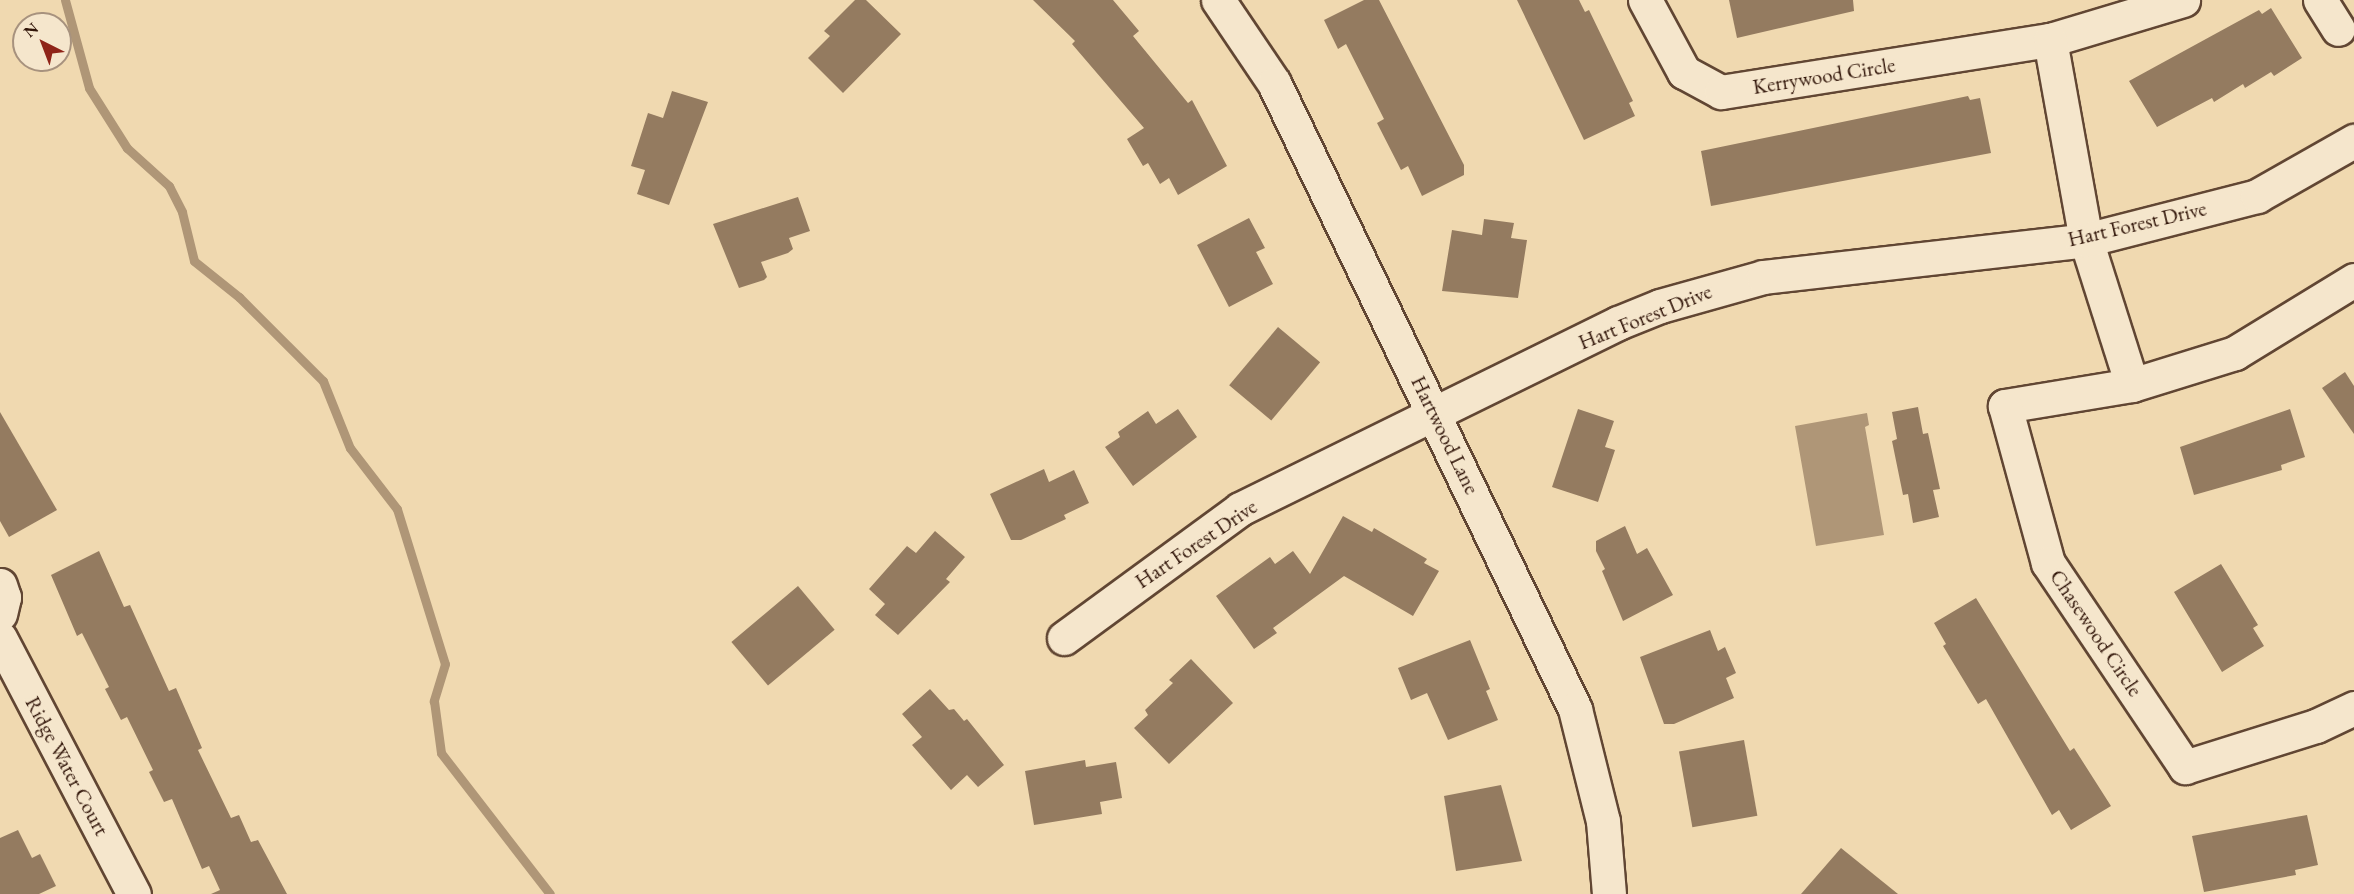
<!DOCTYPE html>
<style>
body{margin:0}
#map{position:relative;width:2354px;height:894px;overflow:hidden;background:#f0d9b0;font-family:"EB Garamond",serif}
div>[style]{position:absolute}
.water>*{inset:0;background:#af9677}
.stream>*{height:9px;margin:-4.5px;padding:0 4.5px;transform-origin:4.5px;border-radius:4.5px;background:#af9677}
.building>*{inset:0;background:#947b60;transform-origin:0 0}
.roads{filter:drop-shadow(2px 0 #614633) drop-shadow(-2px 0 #614633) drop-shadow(0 2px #614633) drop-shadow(0 -2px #614633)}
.minor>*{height:33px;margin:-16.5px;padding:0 16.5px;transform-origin:16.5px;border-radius:16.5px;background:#f5e6cc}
span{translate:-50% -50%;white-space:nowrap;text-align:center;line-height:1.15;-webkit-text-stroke:6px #f5e6cc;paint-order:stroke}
.street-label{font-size:21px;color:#311509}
.north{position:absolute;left:12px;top:12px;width:60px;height:60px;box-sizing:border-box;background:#f5e6cc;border:2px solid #a7927e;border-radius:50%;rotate:318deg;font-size:16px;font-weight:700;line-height:24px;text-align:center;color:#311509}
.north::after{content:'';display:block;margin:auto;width:21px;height:27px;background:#8f2418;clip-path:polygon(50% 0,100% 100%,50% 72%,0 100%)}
</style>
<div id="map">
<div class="water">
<i style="clip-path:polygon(1867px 413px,1869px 425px,1865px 427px,1884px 535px,1816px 546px,1795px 426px)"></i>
</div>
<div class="stream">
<i style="left:65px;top:0;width:91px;rotate:74.7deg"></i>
<i style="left:89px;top:88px;width:71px;rotate:57.7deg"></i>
<i style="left:127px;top:148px;width:57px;rotate:42.1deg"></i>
<i style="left:169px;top:186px;width:29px;rotate:63deg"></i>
<i style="left:182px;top:212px;width:50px;rotate:76.2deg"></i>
<i style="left:194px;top:261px;width:58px;rotate:38.7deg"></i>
<i style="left:239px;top:297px;width:119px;rotate:45deg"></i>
<i style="left:323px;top:381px;width:72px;rotate:68.1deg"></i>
<i style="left:350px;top:448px;width:77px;rotate:52.4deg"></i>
<i style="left:397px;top:509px;width:162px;rotate:72.8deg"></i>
<i style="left:445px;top:664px;width:39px;rotate:107deg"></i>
<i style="left:434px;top:701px;width:52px;rotate:82.3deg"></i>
<i style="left:441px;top:753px;width:178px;rotate:52.3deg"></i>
</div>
<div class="building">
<i style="clip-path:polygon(855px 0,866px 0,901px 34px,843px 93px,808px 58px,830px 36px,824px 31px)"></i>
<i style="clip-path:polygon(1033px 0,1113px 0,1139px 31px,1133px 36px,1188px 103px,1192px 100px,1227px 166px,1178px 195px,1169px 178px,1160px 184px,1148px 163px,1143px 166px,1127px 139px,1144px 128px,1072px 44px,1075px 41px)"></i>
<i style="clip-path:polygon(1364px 0,1379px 0,1464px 165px,1464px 175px,1422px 196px,1408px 166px,1401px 170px,1377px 123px,1384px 119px,1346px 44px,1338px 49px,1324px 20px)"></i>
<i style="clip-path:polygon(1517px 0,1579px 0,1585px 12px,1589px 10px,1633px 101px,1629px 103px,1635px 116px,1584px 140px)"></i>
<i style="clip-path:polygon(1729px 0,1853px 0,1854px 11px,1737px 38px)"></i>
<i style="clip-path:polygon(2271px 8px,2302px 58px,2274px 76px,2271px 72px,2245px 88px,2243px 84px,2214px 102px,2212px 98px,2157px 127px,2129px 81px,2259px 10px,2262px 14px)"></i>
<i style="clip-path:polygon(672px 91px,708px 102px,669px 205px,637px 194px,645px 170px,631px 166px,648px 113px,663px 118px)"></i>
<i style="clip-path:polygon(1968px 96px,1970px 100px,1980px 98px,1991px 153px,1711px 206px,1701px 151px)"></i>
<i style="clip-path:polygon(798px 197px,810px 231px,789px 238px,793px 249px,788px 253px,761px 262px,767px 277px,764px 280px,739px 288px,713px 224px)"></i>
<i style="clip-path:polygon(1249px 218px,1265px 248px,1256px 252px,1273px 284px,1229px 307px,1197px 245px)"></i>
<i style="clip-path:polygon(1484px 219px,1514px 223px,1511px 238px,1527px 240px,1518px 298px,1442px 291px,1452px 230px,1482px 235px)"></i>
<i style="left:1278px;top:327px;width:55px;height:76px;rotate:40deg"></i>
<i style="clip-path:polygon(2345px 372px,2354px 386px,2354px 434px,2322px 388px)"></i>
<i style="clip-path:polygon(1918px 407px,1923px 434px,1928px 433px,1940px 489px,1933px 490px,1939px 517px,1913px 523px,1908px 494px,1903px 495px,1892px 441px,1897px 439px,1892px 412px)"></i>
<i style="clip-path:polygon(1178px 409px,1197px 437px,1133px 486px,1105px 447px,1120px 437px,1118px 432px,1148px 411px,1156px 424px)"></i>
<i style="clip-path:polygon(1578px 409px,1614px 421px,1605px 447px,1615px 450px,1598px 502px,1552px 487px)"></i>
<i style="clip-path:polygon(2290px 409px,2305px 457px,2281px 465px,2282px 470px,2194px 495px,2180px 447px)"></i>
<i style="clip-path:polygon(0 412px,57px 510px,9px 537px,0 521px)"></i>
<i style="clip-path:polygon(1044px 469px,1049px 482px,1074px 470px,1089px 503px,1064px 515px,1066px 519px,1021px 540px,1011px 540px,990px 494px)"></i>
<i style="clip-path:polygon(1343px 516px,1372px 532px,1374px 528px,1427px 559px,1424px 563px,1439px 571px,1413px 616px,1344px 576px,1273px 628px,1277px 633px,1254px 649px,1216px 596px,1270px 557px,1275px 564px,1293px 551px,1310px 574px)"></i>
<i style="clip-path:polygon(1625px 526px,1637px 554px,1647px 548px,1673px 595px,1623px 621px,1602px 571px,1605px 569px,1596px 551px,1596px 541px)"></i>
<i style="clip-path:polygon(935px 531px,965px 557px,946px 579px,950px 582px,898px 635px,875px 615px,885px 604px,869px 589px,907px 546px,916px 553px)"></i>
<i style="clip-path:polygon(99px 551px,124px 607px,130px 605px,169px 691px,176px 688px,202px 748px,198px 750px,231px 818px,239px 815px,251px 842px,258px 840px,287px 894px,211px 894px,220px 890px,209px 866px,202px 869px,172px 799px,164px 802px,149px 772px,153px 770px,127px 717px,121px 720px,105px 689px,109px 687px,82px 633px,77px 636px,51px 575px)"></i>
<i style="clip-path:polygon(2221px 564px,2258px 625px,2253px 628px,2264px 646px,2222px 672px,2174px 592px)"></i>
<i style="left:798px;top:586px;width:57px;height:87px;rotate:50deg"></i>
<i style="clip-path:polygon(1976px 598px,2070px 751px,2074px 748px,2111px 806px,2071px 830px,2059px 810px,2052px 815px,1986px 699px,1978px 704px,1943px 646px,1946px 644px,1934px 623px)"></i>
<i style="clip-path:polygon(1710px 630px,1718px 651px,1725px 647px,1736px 673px,1726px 678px,1734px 698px,1674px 724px,1664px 724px,1640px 657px)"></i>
<i style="clip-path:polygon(1470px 640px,1490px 689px,1486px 691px,1498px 720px,1448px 740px,1427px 693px,1411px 700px,1398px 668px)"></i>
<i style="clip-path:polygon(1191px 659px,1233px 703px,1169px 764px,1134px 728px,1148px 715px,1145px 710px,1173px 683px,1169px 680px)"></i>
<i style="clip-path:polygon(930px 689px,949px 710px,954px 709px,964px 721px,967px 719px,1004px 765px,978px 787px,967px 775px,951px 790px,912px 745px,922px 737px,902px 714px)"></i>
<i style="left:1744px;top:740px;width:77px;height:66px;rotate:80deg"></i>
<i style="clip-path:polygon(1085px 760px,1086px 767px,1116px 762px,1122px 798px,1100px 802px,1102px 814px,1034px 825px,1025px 771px)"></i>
<i style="clip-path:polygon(1501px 785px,1522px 861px,1456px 871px,1444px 796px)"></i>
<i style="clip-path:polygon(2307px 815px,2318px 865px,2295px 870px,2296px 875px,2204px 892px,2192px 836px)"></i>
<i style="clip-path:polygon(18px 830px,32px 858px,40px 854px,56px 886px,39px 894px,0 894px,0 838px)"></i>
<i style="clip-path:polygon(1841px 848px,1898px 894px,1801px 894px)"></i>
</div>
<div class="roads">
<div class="minor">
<i style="left:1218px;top:0;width:100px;rotate:56deg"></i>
<i style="left:1274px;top:83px;width:695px;rotate:64.32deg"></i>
<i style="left:1575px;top:709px;width:115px;rotate:76deg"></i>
<i style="left:1603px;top:821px;width:73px;rotate:85.3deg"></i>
<i style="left:1645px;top:0;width:82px;rotate:61.6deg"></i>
<i style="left:1684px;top:72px;width:42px;rotate:28.4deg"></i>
<i style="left:1721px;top:92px;width:333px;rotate:-9deg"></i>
<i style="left:2050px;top:40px;width:139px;rotate:-16.7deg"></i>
<i style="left:2320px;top:0;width:34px;rotate:58deg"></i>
<i style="left:2050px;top:40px;width:203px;rotate:79.8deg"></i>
<i style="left:2086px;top:240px;width:152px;rotate:72.4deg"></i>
<i style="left:2354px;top:280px;width:140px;rotate:148.5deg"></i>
<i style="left:2235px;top:353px;width:108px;rotate:162.7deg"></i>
<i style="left:2132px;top:385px;width:129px;rotate:170.6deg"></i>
<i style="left:2005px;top:406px;width:163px;rotate:74.7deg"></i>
<i style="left:2048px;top:563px;width:246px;rotate:56.1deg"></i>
<i style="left:2185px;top:767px;width:137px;rotate:-17.4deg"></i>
<i style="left:2316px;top:726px;width:42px;rotate:-25.3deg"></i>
<i style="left:0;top:585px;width:13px;rotate:72deg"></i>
<i style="left:4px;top:597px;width:17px;rotate:103deg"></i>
<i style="left:0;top:638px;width:289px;rotate:62.4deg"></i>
<i style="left:1064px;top:638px;width:218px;rotate:-36.2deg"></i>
<i style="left:1240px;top:509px;width:421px;rotate:-26.2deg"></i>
<i style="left:1618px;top:323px;width:45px;rotate:-22deg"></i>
<i style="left:1660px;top:306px;width:107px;rotate:-15.7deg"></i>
<i style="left:1763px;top:277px;width:325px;rotate:-6.5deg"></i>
<i style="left:2086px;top:240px;width:177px;rotate:-14.4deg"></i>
<i style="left:2257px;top:196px;width:112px;rotate:-29.6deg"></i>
</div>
</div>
<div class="street-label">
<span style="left:1824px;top:76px;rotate:-9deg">Kerrywood Circle</span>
<span style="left:2137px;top:224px;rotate:-13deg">Hart Forest Drive</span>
<span style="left:1645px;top:317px;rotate:-22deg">Hart Forest Drive</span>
<span style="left:1445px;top:435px;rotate:64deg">Hartwood Lane</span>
<span style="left:1196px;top:544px;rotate:-34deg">Hart Forest Drive</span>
<span style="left:2096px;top:633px;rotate:56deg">Chasewood Circle</span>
<span style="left:67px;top:766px;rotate:62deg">Ridge Water Court</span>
</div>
<div class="north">N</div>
</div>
